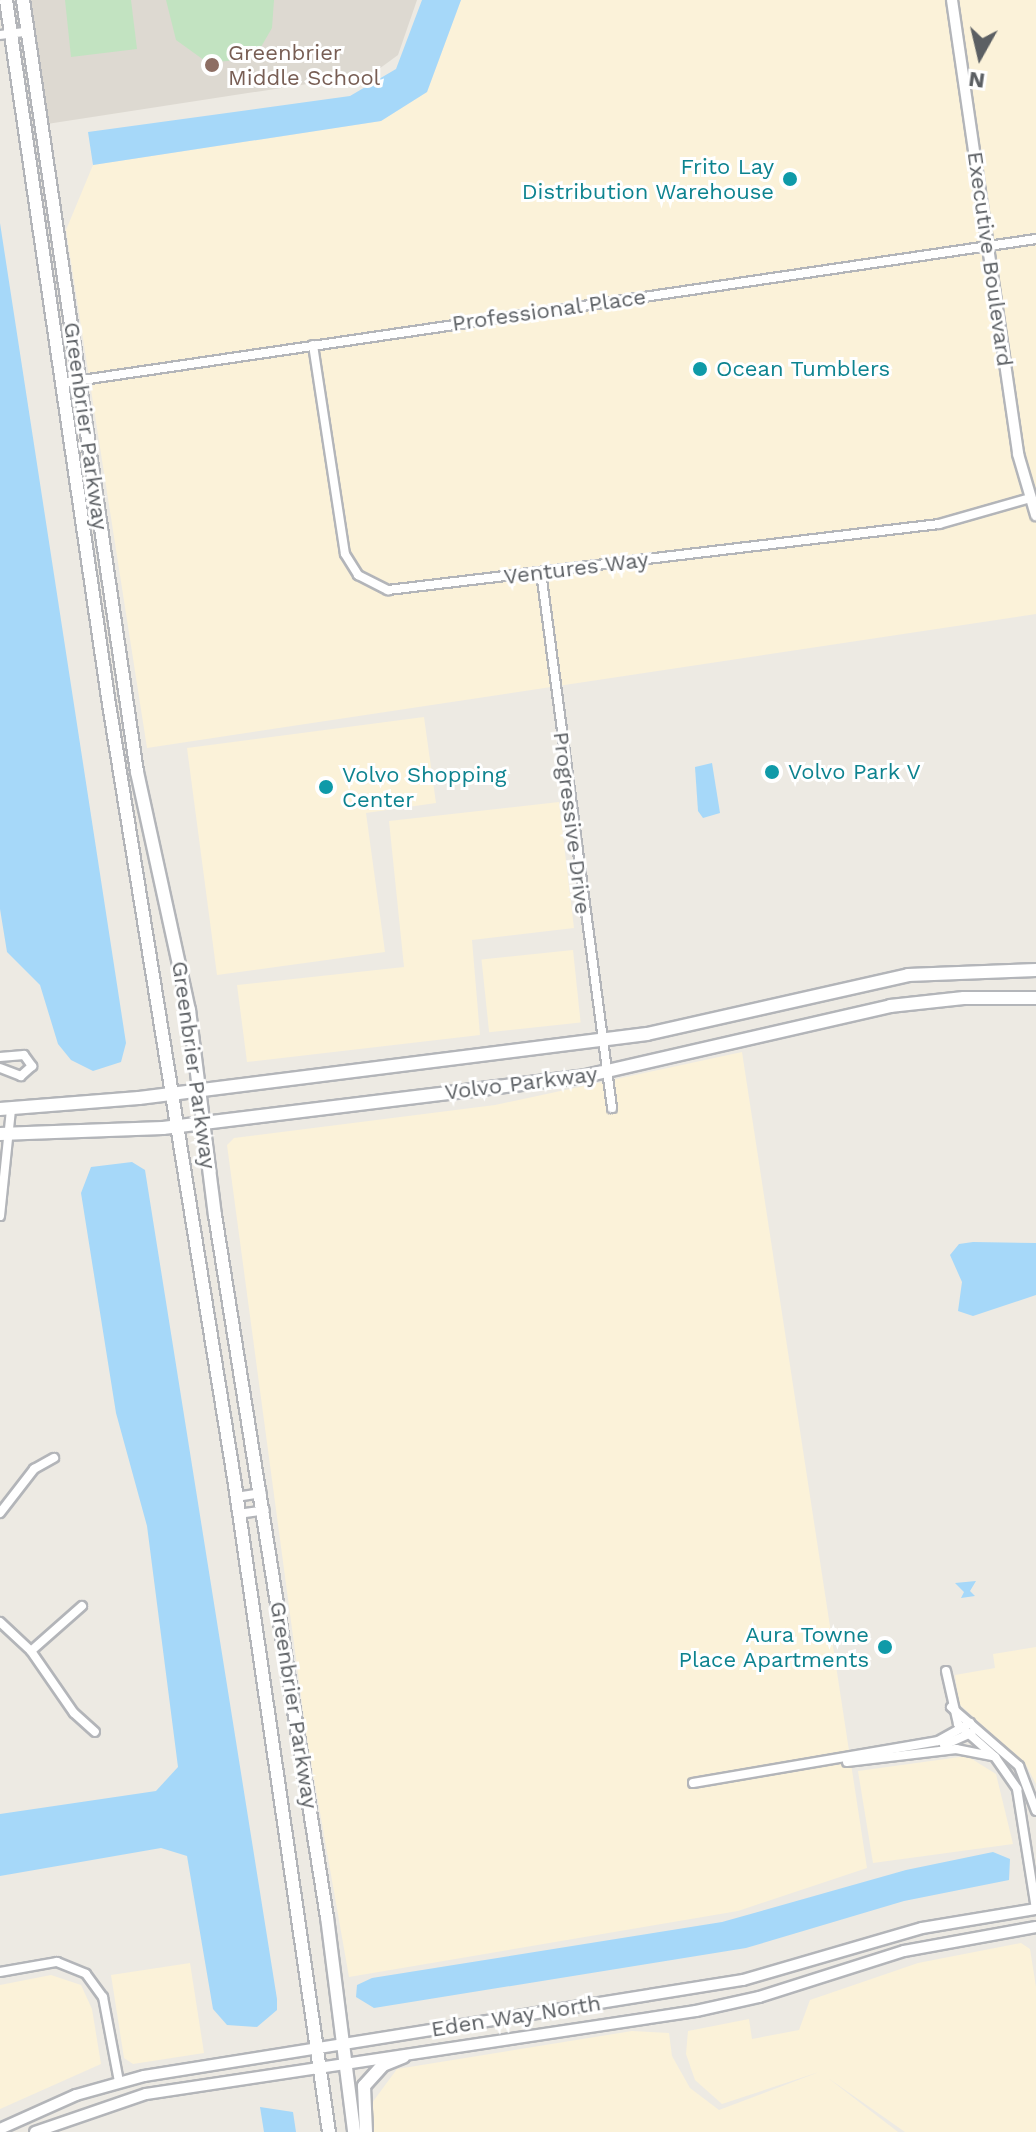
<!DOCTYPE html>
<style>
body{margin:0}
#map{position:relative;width:1036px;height:2132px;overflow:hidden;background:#edeae3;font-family:"Work Sans",sans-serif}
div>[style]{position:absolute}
.commercial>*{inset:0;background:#fbf2d9;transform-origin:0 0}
.education>*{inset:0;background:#ddd9d1}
.green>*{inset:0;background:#c2e3c1}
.water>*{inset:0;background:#a6d8f9}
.roads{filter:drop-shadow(2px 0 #b3b5b9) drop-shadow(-2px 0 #b3b5b9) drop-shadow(0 2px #b3b5b9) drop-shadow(0 -2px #b3b5b9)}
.minor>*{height:8px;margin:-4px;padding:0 4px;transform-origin:4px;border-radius:4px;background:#fff}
.tertiary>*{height:10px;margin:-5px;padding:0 5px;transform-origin:5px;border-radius:5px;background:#fff}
.secondary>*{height:12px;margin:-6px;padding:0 6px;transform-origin:6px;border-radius:6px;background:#fff}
.dots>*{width:22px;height:22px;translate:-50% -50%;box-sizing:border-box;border:4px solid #fff;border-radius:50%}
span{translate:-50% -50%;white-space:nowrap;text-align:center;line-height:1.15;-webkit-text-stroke:6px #fff;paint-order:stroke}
.education-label{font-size:22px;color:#785e54}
.left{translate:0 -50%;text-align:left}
.culture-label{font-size:22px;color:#0d838f}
.right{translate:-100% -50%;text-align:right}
.street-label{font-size:22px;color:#5b5f63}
.north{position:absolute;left:940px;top:16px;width:80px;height:80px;-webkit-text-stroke:6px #fff;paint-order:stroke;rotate:188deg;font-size:22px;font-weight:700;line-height:32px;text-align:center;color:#5b5f63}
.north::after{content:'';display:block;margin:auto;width:28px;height:36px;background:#5b5f63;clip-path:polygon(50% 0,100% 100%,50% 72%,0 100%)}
</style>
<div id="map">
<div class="commercial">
<i style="clip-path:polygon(461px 0,1036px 0,1036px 614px,147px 748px,66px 230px,93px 165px,381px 121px,427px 92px)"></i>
<i style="clip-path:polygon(424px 717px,436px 803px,366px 813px,385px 952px,217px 975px,187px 748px)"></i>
<i style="clip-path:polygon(559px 802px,574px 928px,472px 940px,480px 1035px,247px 1062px,237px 985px,404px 967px,389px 821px)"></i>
<i style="left:573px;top:950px;width:73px;height:92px;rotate:84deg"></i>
<i style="clip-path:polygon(742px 1052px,867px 1868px,738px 1911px,349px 1977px,306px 1733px,227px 1145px,234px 1138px,495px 1105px)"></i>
<i style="clip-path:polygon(1036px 1647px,1036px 1784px,1026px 1765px,959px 1704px,955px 1675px,995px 1668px,993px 1654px)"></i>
<i style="clip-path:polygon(967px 1756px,996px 1774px,1013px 1844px,873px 1863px,858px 1771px)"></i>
<i style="clip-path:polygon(1021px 1943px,1030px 1949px,1036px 1987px,1036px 2132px,905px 2132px,828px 2078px,898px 2132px,372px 2132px,369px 2107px,397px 2069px,632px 2031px,669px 2033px,672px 2056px,690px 2088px,719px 2110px,819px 2072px,722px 2104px,695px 2080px,686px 2054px,688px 2031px,749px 2019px,752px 2039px,799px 2030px,810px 2000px,918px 1963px)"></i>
<i style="clip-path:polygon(190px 1963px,204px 2053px,133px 2064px,124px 2058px,111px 1975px)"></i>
<i style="clip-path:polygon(51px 1975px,81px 1985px,92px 2009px,101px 2064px,0 2109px,0 1985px)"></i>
</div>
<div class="education">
<i style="clip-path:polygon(28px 0,417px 0,398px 55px,372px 74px,47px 124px)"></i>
</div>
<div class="green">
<i style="clip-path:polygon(65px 0,131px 0,137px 49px,71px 57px)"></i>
<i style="clip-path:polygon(166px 0,274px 0,272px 28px,261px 47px,246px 59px,208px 63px,176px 40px)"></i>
</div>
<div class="water">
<i style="clip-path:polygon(422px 0,461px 0,427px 92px,381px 121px,93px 165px,88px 132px,350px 96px,396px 69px)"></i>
<i style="clip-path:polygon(0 223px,126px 1043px,121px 1062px,93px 1071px,71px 1060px,58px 1044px,40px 985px,7px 952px,0 909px)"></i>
<i style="clip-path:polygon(712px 763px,720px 813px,703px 818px,698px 811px,695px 767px)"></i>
<i style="clip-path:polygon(132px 1162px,145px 1170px,277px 1999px,277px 2010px,257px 2027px,227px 2025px,213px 2009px,187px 1856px,161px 1848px,0 1876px,0 1814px,156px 1791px,178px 1767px,147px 1526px,116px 1413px,81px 1193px,91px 1167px)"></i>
<i style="clip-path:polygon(973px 1242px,1036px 1243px,1036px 1295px,973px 1316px,958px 1311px,962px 1282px,950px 1255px,959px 1244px)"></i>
<i style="clip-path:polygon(976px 1581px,970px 1591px,975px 1596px,961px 1598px,964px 1592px,955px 1583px)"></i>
<i style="clip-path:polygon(993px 1852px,1010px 1859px,1009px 1880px,904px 1901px,746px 1948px,374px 2008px,356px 1997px,357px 1985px,372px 1978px,722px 1922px,906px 1870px)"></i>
<i style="clip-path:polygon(260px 2107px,293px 2112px,296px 2132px,264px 2132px)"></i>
</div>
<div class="roads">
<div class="minor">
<i style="left:0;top:35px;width:26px;rotate:-7deg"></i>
<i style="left:313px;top:345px;width:211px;rotate:81.3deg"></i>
<i style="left:345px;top:554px;width:25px;rotate:58deg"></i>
<i style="left:358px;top:575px;width:34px;rotate:27deg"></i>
<i style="left:388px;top:590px;width:555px;rotate:-6.83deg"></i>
<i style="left:939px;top:524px;width:95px;rotate:-15.9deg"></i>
<i style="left:62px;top:383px;width:985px;rotate:-8.41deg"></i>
<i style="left:541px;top:572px;width:541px;rotate:82.45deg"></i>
<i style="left:0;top:1057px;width:24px;rotate:-5deg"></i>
<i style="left:24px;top:1055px;width:14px;rotate:54deg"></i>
<i style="left:32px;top:1066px;width:15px;rotate:138deg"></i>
<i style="left:21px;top:1076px;width:22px;rotate:-159deg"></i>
<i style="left:0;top:1216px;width:108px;rotate:-84.1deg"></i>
<i style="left:236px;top:1497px;width:26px;rotate:-9deg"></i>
<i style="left:0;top:1513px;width:56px;rotate:-52.3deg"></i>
<i style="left:34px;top:1469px;width:23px;rotate:-29deg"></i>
<i style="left:238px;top:1514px;width:27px;rotate:-8deg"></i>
<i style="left:0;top:1622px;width:42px;rotate:43.1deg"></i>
<i style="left:31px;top:1651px;width:75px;rotate:55.3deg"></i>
<i style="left:74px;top:1713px;width:28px;rotate:42deg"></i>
<i style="left:31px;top:1651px;width:68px;rotate:-41.4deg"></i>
<i style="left:946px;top:1671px;width:54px;rotate:77.2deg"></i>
<i style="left:958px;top:1724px;width:50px;rotate:41.7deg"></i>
<i style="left:995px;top:1757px;width:39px;rotate:55deg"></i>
<i style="left:1017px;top:1789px;width:121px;rotate:81deg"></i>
<i style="left:951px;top:1707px;width:90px;rotate:40.9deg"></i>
<i style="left:1019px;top:1766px;width:48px;rotate:69.3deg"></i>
<i style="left:944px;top:1745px;width:30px;rotate:-24deg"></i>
<i style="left:847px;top:1762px;width:110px;rotate:-6.8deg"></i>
<i style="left:956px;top:1749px;width:37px;rotate:11deg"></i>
<i style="left:693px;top:1783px;width:249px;rotate:-9.7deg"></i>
<i style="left:938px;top:1741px;width:37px;rotate:-29deg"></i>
<i style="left:0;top:1972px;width:58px;rotate:-10deg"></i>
<i style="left:57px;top:1962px;width:31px;rotate:22deg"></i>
<i style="left:86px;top:1974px;width:29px;rotate:54deg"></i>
<i style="left:103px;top:1997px;width:86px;rotate:79.3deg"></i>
</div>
<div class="tertiary">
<i style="left:952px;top:0;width:459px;rotate:81.7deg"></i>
<i style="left:1018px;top:454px;width:64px;rotate:73.6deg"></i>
<i style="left:0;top:2129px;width:83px;rotate:-24.1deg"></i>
<i style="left:76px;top:2095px;width:71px;rotate:-15.6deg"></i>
<i style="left:144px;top:2076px;width:607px;rotate:-9.11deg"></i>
<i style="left:743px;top:1980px;width:186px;rotate:-16.2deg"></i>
<i style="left:922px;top:1928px;width:116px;rotate:-9.5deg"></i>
<i style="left:35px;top:2132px;width:117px;rotate:-18.9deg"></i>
<i style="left:146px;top:2094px;width:556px;rotate:-8.58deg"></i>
<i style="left:696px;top:2011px;width:65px;rotate:-12.5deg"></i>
<i style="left:759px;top:1997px;width:152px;rotate:-17.6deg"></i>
<i style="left:904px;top:1951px;width:134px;rotate:-10.3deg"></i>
</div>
<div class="secondary">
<i style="left:6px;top:0;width:711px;rotate:81.68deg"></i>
<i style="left:109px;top:704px;width:784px;rotate:80.83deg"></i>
<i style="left:234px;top:1478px;width:661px;rotate:81.74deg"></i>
<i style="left:23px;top:0;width:780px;rotate:81.6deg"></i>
<i style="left:137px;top:772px;width:244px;rotate:77.7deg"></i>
<i style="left:189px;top:1010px;width:207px;rotate:82.8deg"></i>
<i style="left:215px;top:1215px;width:711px;rotate:80.94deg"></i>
<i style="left:327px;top:1917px;width:217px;rotate:82.8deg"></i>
<i style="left:0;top:1109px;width:139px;rotate:-4.5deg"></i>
<i style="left:139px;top:1098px;width:512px;rotate:-7.18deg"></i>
<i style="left:647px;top:1034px;width:268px;rotate:-12.7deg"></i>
<i style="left:908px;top:975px;width:128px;rotate:-2.2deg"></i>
<i style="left:0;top:1134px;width:163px;rotate:-2.1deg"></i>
<i style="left:163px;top:1128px;width:421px;rotate:-7deg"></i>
<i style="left:581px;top:1077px;width:317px;rotate:-12.9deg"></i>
<i style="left:890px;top:1006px;width:74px;rotate:-6.2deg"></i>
<i style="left:964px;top:998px;width:72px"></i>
<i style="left:366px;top:2132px;width:46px;rotate:-92.5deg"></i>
<i style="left:364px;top:2086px;width:28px;rotate:-48deg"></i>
<i style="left:383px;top:2065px;width:22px;rotate:-22deg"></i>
</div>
</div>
<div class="dots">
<i style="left:212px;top:65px;background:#8d6e63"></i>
<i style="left:790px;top:179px;background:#0f9aa8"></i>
<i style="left:700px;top:369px;background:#0f9aa8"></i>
<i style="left:772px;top:772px;background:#0f9aa8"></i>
<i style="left:326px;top:787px;background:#0f9aa8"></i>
<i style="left:885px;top:1647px;background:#0f9aa8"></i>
</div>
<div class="education-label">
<span class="left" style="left:228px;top:65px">Greenbrier<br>Middle School</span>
</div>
<div class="culture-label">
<span class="right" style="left:774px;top:179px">Frito Lay<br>Distribution Warehouse</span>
<span class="left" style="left:716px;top:369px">Ocean Tumblers</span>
<span class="left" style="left:788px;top:772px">Volvo Park V</span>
<span class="left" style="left:342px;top:787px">Volvo Shopping<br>Center</span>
<span class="right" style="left:869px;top:1647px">Aura Towne<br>Place Apartments</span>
</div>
<div class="street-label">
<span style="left:990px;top:259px;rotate:82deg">Executive Boulevard</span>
<span style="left:549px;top:310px;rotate:-8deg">Professional Place</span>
<span style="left:86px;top:426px;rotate:82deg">Greenbrier Parkway</span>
<span style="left:576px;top:568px;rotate:-7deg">Ventures Way</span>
<span style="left:572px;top:823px;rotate:83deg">Progressive Drive</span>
<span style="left:194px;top:1065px;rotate:82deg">Greenbrier Parkway</span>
<span style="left:521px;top:1083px;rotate:-7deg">Volvo Parkway</span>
<span style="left:294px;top:1705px;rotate:81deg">Greenbrier Parkway</span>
<span style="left:516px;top:2016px;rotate:-9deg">Eden Way North</span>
</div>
<div class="north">N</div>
</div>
